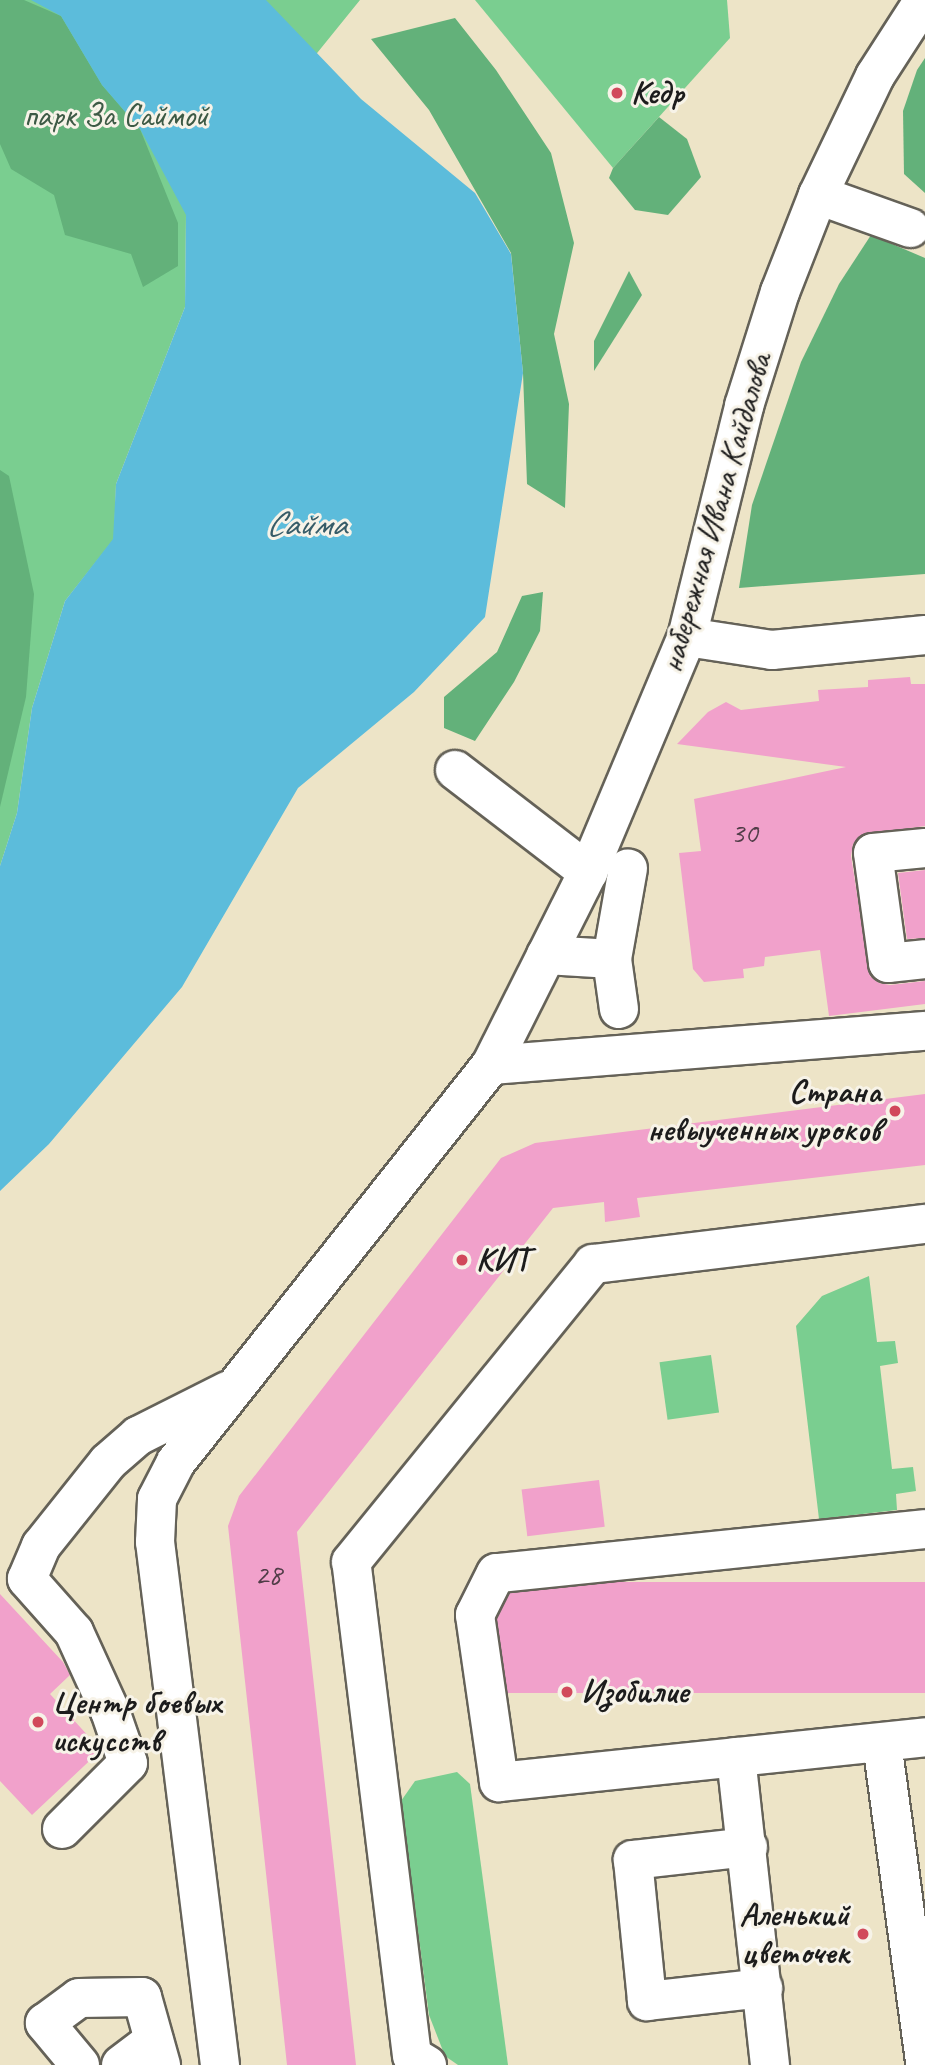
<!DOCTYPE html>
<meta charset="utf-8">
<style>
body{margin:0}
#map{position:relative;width:925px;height:2065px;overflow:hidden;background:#ede4c7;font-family:Caveat,sans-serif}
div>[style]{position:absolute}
.green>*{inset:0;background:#7ace90;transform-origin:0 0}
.forest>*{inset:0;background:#63b17a}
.water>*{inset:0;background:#5cbcdb}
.building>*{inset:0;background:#f1a1cb;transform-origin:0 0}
.roads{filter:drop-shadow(2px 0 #656258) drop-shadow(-2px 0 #656258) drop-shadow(0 2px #656258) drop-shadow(0 -2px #656258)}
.minor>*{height:38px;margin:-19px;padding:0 19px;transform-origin:19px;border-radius:19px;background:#fff}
.dots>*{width:19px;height:19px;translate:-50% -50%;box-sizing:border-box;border:4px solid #f7f3e8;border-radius:50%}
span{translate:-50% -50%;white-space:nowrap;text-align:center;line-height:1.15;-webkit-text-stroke:6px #f7f3e8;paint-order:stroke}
.number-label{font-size:30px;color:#513d48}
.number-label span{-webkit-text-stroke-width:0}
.poi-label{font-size:33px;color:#1c1c1c;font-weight:700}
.left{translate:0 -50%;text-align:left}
.right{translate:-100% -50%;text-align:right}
.park-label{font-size:33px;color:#3d5a45}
.street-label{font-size:33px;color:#1c1c1c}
.water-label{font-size:35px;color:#365c68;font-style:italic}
</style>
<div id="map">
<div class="green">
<i style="clip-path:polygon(0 0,360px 0,186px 215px,185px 307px,116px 484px,114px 539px,65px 601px,32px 708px,17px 813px,0 866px)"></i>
<i style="clip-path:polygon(475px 0,727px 0,730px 38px,613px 168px)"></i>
<i style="clip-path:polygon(869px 1276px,877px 1342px,895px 1341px,898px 1363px,880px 1366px,892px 1469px,913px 1467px,916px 1491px,896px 1494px,897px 1510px,819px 1519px,796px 1326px,822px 1296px)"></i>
<i style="left:711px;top:1355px;width:58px;height:52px;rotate:82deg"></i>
<i style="clip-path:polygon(457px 1772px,470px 1784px,508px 2065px,458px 2065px,445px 2056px,429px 2015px,401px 1801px,415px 1781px)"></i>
</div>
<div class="forest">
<i style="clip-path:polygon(0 0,24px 0,61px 16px,102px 85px,140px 129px,178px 223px,178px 266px,143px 287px,131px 254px,65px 235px,54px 195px,11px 169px,0 144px)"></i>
<i style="clip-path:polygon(455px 18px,496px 70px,551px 153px,574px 243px,554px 334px,569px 404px,565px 508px,527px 484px,523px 373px,511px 253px,429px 110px,371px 39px)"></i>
<i style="clip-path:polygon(925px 58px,925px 193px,904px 174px,903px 111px,917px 70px)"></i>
<i style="clip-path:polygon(659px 117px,687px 139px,701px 177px,668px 215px,635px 210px,609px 178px,613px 168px)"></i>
<i style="clip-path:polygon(871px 235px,925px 258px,925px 574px,739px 588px,752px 505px,801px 362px,839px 284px)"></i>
<i style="clip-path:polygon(629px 271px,642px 295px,594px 371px,594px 341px)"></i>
<i style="clip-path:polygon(0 470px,9px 476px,34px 594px,26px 697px,0 807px)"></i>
<i style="clip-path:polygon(543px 592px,540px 631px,514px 682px,475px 741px,444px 728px,444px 697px,497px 652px,522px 596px)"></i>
</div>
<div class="water">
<i style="clip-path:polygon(31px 0,266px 0,361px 99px,475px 193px,511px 254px,523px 373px,485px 617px,414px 692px,298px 788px,182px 987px,49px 1144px,0 1191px,0 866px,17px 813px,32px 708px,65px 601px,113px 539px,116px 484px,185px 307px,186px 215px,140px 129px,102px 85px,61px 16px)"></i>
</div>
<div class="building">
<i style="clip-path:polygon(910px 677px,911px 684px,925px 684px,925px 826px,861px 835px,853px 844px,851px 856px,870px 976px,879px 983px,890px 985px,925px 981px,925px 1004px,829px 1016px,820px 950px,765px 957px,764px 966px,743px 969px,744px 978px,704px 982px,693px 969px,679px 853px,701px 851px,694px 799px,846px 767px,677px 744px,708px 712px,726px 702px,741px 710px,819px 701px,818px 690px,868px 687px,868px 680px)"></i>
<i style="clip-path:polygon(925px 870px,925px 938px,907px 939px,898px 873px)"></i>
<i style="clip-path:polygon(925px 1094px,925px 1165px,637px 1198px,640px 1217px,605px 1222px,604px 1202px,553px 1208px,297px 1532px,356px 2065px,287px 2065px,228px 1526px,239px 1496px,501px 1158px,535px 1143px)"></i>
<i style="left:599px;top:1480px;width:47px;height:78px;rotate:83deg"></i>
<i style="left:925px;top:1582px;width:111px;height:428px;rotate:90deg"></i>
<i style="clip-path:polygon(0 1594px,63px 1662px,70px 1675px,50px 1694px,101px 1750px,32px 1815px,0 1781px)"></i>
</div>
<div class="roads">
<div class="minor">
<i style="left:818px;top:195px;width:98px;rotate:19.7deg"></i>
<i style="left:687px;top:637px;width:86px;rotate:8.7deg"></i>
<i style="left:772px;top:650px;width:154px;rotate:-5.6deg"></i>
<i style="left:455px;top:770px;width:168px;rotate:37.5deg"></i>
<i style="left:925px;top:848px;width:52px;rotate:174.5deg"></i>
<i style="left:873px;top:853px;width:111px;rotate:82.2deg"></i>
<i style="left:888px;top:963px;width:37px;rotate:-6deg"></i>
<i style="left:546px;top:955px;width:66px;rotate:3.5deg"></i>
<i style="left:619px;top:1009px;width:50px;rotate:-98deg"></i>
<i style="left:612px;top:959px;width:92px;rotate:-80deg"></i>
<i style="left:491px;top:1065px;width:435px;rotate:-4.5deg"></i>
<i style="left:925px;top:1529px;width:431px;rotate:174.1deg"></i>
<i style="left:496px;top:1573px;width:47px;rotate:116.6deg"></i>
<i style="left:475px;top:1615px;width:169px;rotate:81.8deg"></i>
<i style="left:499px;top:1782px;width:428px;rotate:-6deg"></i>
<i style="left:882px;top:1743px;width:323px;rotate:82.3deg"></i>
<i style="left:736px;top:1757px;width:310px;rotate:83.7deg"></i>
<i style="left:62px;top:1829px;width:93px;rotate:-45deg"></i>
<i style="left:128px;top:1763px;width:55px;rotate:-109.1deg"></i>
<i style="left:110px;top:1711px;width:87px;rotate:-114.5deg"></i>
<i style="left:74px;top:1632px;width:71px;rotate:-131.6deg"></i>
<i style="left:27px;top:1579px;width:36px;rotate:-67deg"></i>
<i style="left:41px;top:1546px;width:107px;rotate:-51.4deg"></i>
<i style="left:108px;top:1462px;width:40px;rotate:-41deg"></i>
<i style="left:138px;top:1436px;width:100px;rotate:-26.8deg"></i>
<i style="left:748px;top:1847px;width:116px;rotate:173.6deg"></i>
<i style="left:633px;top:1860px;width:142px;rotate:84.3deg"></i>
<i style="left:647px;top:2001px;width:117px;rotate:-6.4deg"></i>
<i style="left:80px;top:2065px;width:55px;rotate:-129.8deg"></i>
<i style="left:45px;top:2023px;width:42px;rotate:-36.3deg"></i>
<i style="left:79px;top:1998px;width:63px;rotate:-0.9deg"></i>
<i style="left:142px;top:1997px;width:71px;rotate:74.4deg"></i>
<i style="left:121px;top:2065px;width:41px;rotate:-37.1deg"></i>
<i style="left:220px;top:2065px;width:527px;rotate:-97.08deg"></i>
<i style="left:155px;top:1542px;width:43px;rotate:-87.3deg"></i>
<i style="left:157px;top:1499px;width:42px;rotate:-62.8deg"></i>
<i style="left:176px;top:1462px;width:507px;rotate:-51.57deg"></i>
<i style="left:491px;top:1065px;width:216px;rotate:-63.3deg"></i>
<i style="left:588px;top:872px;width:255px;rotate:-67.2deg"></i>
<i style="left:687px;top:637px;width:238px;rotate:-76.1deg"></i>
<i style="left:744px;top:406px;width:120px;rotate:-72.5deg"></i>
<i style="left:780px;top:292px;width:104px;rotate:-68.6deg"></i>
<i style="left:818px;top:195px;width:132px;rotate:-64.4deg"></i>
<i style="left:875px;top:76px;width:90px;rotate:-57.2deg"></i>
<i style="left:427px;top:2065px;width:17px;rotate:-149deg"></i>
<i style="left:412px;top:2056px;width:498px;rotate:-97deg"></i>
<i style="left:351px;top:1562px;width:384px;rotate:-50.9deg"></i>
<i style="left:593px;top:1264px;width:334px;rotate:-6.9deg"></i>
</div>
</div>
<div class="dots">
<i style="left:617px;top:93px;background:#d1495b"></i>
<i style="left:895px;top:1111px;background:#d1495b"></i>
<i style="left:462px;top:1260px;background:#d1495b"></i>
<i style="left:567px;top:1692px;background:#d1495b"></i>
<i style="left:38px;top:1722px;background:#d1495b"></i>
<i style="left:863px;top:1934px;background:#d1495b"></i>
</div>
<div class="number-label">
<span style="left:744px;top:832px">30</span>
<span style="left:268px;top:1574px">28</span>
</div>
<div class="poi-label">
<span class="left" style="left:631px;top:93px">Кедр</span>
<span class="right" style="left:881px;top:1111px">Страна<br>невыученных уроков</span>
<span class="left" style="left:476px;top:1260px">КИТ</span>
<span class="left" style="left:581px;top:1692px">Изобилие</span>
<span class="left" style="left:52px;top:1722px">Центр боевых<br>искусств</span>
<span class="right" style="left:849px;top:1934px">Аленький<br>цветочек</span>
</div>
<div class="park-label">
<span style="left:116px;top:116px">парк За Саймой</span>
</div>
<div class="street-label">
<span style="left:716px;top:513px;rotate:-74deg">набережная Ивана Кайдалова</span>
</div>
<div class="water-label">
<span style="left:306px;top:524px">Сайма</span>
</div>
</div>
